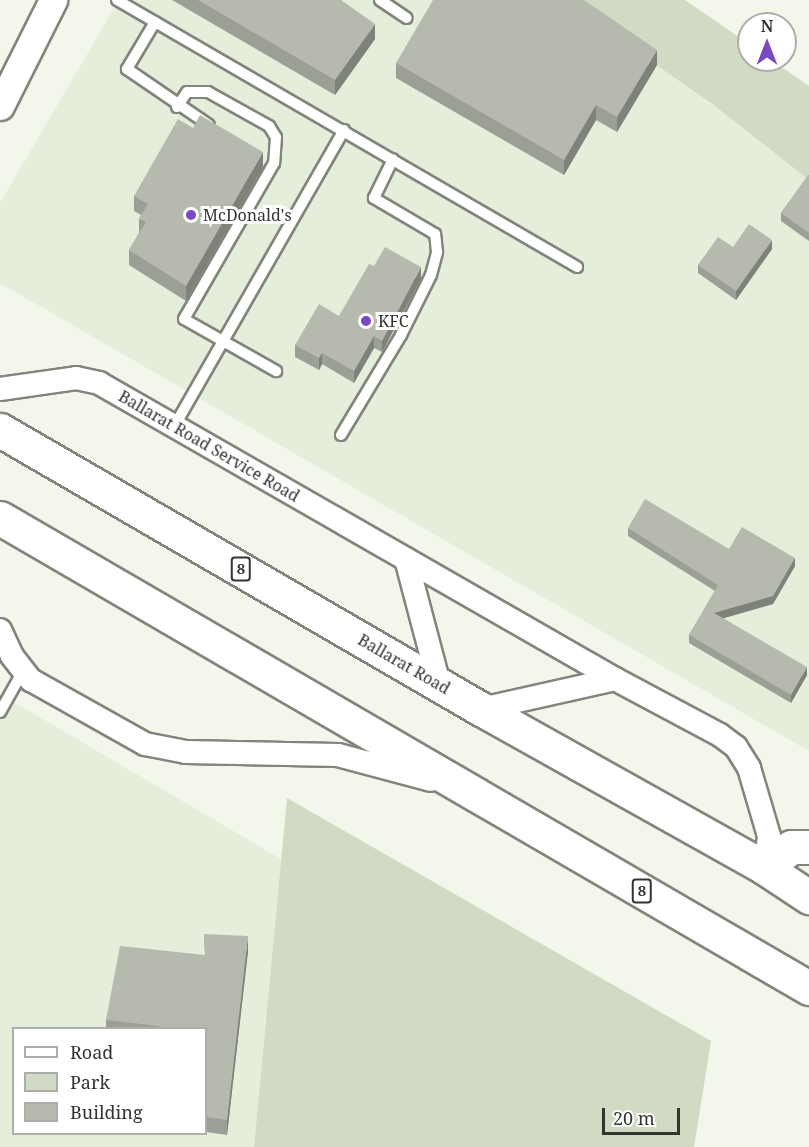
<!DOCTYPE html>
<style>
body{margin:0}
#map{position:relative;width:809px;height:1147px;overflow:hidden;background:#f2f6eb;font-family:"Noto Serif",serif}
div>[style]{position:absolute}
.built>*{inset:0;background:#e5eddb}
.green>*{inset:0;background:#d1dbc3}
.roads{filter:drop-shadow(2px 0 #81857b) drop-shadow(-2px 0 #81857b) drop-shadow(0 2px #81857b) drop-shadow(0 -2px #81857b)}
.service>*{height:10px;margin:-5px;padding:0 5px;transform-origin:5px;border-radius:5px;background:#fff}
.minor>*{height:22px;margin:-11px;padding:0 11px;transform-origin:11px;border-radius:11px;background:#fff}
.tertiary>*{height:27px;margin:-13.5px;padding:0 13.5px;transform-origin:13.5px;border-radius:13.5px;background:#fff}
.trunk>*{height:33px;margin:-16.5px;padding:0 16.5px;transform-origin:16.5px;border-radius:16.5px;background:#fff}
.wall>*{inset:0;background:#9c9f96}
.shaded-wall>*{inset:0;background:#7f827a}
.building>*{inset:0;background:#b5b9ae}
.dots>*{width:16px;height:16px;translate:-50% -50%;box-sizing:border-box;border:3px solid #fff;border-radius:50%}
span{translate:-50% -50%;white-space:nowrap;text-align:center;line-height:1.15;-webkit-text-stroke:6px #fff;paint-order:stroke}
.shield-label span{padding:2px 4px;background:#fff;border:2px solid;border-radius:4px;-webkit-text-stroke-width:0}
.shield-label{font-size:15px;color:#323430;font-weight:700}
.poi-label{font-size:16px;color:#323430}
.left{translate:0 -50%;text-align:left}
.street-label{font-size:16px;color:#323430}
.legend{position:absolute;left:12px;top:1027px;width:195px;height:108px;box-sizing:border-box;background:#fff;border:2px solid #adaeac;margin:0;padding:8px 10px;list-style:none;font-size:18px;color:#323430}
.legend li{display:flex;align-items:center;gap:12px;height:30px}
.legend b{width:30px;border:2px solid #adaeac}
.north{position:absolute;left:737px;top:12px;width:60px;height:60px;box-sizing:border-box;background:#fff;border:2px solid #adaeac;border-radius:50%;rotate:0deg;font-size:16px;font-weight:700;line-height:24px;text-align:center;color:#323430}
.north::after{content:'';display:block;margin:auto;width:21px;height:27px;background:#7a48c0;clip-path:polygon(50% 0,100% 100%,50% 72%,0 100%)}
.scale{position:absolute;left:602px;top:1108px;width:78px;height:27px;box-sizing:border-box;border:3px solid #323430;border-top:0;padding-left:8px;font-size:18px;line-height:21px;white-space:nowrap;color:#323430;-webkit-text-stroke:4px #fff;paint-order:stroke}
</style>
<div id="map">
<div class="built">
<i style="clip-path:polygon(119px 0,562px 0,711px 103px,809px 180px,809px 751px,0 283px,0 203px)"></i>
<i style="clip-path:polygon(evenodd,0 694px,281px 859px,254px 1147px,0 1147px,0 694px,14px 1028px,206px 1028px,206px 1134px,14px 1134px,14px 1028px)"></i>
</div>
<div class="green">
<i style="clip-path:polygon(562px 0,685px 0,749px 44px,749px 60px,771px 60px,809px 86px,809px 180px,711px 103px)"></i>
<i style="clip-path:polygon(287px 798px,711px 1041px,694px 1147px,254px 1147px)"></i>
</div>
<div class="roads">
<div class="service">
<i style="left:117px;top:0;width:532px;rotate:30.13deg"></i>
<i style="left:380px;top:0;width:32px;rotate:34deg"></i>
<i style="left:155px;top:22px;width:55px;rotate:120.8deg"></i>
<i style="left:127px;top:69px;width:99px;rotate:34.3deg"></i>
<i style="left:177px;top:107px;width:18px;rotate:-56deg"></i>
<i style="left:187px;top:92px;width:21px"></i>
<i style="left:208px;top:92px;width:70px;rotate:29.1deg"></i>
<i style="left:269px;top:126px;width:13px;rotate:58deg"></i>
<i style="left:276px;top:137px;width:26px;rotate:94deg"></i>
<i style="left:274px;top:163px;width:180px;rotate:120deg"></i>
<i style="left:184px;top:319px;width:106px;rotate:29.5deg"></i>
<i style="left:175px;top:425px;width:340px;rotate:-60.2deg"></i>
<i style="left:341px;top:435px;width:117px;rotate:-59deg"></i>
<i style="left:401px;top:335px;width:67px;rotate:-63.4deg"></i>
<i style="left:431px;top:275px;width:24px;rotate:-75deg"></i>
<i style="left:437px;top:252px;width:18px;rotate:-96deg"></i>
<i style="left:435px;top:234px;width:71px;rotate:-149.5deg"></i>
<i style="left:374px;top:198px;width:43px;rotate:-64deg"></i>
<i style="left:0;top:712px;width:47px;rotate:-60.7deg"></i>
</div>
<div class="minor">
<i style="left:0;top:389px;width:77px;rotate:-8.2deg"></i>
<i style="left:76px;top:378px;width:24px;rotate:12deg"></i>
<i style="left:99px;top:383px;width:595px;rotate:29.84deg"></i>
<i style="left:615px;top:679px;width:119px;rotate:28.1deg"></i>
<i style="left:720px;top:735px;width:20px;rotate:37deg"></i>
<i style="left:736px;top:747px;width:25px;rotate:58deg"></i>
<i style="left:749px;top:768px;width:71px;rotate:73.6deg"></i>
<i style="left:769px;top:836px;width:32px;rotate:97deg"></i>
<i style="left:406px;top:559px;width:129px;rotate:75.2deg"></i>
<i style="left:0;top:630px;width:29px;rotate:65deg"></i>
<i style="left:12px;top:656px;width:31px;rotate:52deg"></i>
<i style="left:31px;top:680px;width:131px;rotate:29.3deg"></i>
<i style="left:145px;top:744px;width:42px;rotate:11deg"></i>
<i style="left:186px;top:752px;width:152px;rotate:1.1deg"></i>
<i style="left:338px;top:755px;width:96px;rotate:15deg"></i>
<i style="left:481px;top:709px;width:137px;rotate:-12.6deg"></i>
</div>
<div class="tertiary">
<i style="left:0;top:106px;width:119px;rotate:-63.4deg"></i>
</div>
<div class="trunk">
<i style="left:0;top:430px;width:556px;rotate:30.12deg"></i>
<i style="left:481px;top:709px;width:325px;rotate:29.2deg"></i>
<i style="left:765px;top:868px;width:53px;rotate:33.4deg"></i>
<i style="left:0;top:518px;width:936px;rotate:30.16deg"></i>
<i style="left:765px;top:868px;width:33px;rotate:-39deg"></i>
<i style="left:791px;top:847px;width:18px"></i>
</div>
</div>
<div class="wall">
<i style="clip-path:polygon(172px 0,341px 0,375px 39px,335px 95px)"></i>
<i style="clip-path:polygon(396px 63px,657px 65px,617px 132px,596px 120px,564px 175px,396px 78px)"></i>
<i style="clip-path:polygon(263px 167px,186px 301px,129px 265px,129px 250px,139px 233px,139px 219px,141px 215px,134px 211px,134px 196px)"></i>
<i style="clip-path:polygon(809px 175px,809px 241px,781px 221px,781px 213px)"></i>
<i style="clip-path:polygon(733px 247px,772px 249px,736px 300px,698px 273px,698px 265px)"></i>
<i style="clip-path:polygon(374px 266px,421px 279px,382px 352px,374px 348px,354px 383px,322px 364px,319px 370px,295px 357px,295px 345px,339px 316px)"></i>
<i style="clip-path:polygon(628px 528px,729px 549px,795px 566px,773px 604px,723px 618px,807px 675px,791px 703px,689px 643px,689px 635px,715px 591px,628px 536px)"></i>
<i style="clip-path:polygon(204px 934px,248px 951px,227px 1135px,206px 1132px,206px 1029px,106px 1029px,106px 1020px,205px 955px)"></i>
</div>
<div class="shaded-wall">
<i style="clip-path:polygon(375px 24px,375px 39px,335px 95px,335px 80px)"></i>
<i style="clip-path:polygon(657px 50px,657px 65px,617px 132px,617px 117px)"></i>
<i style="clip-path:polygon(596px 105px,596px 120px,564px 175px,564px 160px)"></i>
<i style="clip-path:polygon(263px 152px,263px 167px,186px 301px,186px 286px)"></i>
<i style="clip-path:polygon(772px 240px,772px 249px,736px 300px,736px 291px)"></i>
<i style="clip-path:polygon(421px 267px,421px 279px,382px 352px,382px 341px)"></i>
<i style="clip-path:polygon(374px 336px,374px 348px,354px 383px,354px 371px)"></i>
<i style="clip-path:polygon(322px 353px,322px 364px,319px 370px,319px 358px)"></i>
<i style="clip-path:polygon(795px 558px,795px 566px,773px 604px,714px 621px,714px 613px)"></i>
<i style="clip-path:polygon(807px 667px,807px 675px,791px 703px,791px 695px)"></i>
<i style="clip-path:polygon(248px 936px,248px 951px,227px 1135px,227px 1120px)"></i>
</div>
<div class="building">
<i style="clip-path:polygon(198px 0,341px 0,375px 24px,335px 80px)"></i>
<i style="clip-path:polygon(433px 0,584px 0,657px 50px,617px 117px,596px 105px,564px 160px,396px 63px)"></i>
<i style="clip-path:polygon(200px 115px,263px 152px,186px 286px,129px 250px,146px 222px,139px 219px,148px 204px,134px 196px,178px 119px,193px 128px)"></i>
<i style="clip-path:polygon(808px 175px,809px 175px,809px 233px,781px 213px)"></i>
<i style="clip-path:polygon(749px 224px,772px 240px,736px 291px,698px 265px,718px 237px,733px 247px)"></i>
<i style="clip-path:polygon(385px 247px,421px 267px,382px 341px,374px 336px,354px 371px,322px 353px,319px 358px,295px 345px,319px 304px,339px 316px,369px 264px,374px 266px)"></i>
<i style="clip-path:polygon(645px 499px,729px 549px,742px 527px,795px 558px,773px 596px,714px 613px,807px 667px,791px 695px,689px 635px,718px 585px,628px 528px)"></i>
<i style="clip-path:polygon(204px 934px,248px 936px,227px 1120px,206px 1117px,206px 1029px,159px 1029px,159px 1026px,106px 1020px,120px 946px,205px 955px)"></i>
</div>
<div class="dots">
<i style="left:191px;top:215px;background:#7a48c0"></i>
<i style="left:366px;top:321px;background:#7a48c0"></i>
</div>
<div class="shield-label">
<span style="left:241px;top:569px">8</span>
<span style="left:642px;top:891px">8</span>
</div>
<div class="poi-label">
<span class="left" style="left:203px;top:215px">McDonald's</span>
<span class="left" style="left:378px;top:321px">KFC</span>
</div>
<div class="street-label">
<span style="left:209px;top:446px;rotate:30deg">Ballarat Road Service Road</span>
<span style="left:404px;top:664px;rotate:30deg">Ballarat Road</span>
</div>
<ul class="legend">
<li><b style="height:8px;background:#fff"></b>Road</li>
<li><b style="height:16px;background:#d1dbc3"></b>Park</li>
<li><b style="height:16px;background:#b5b9ae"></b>Building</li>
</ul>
<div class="north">N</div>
<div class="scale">20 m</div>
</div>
